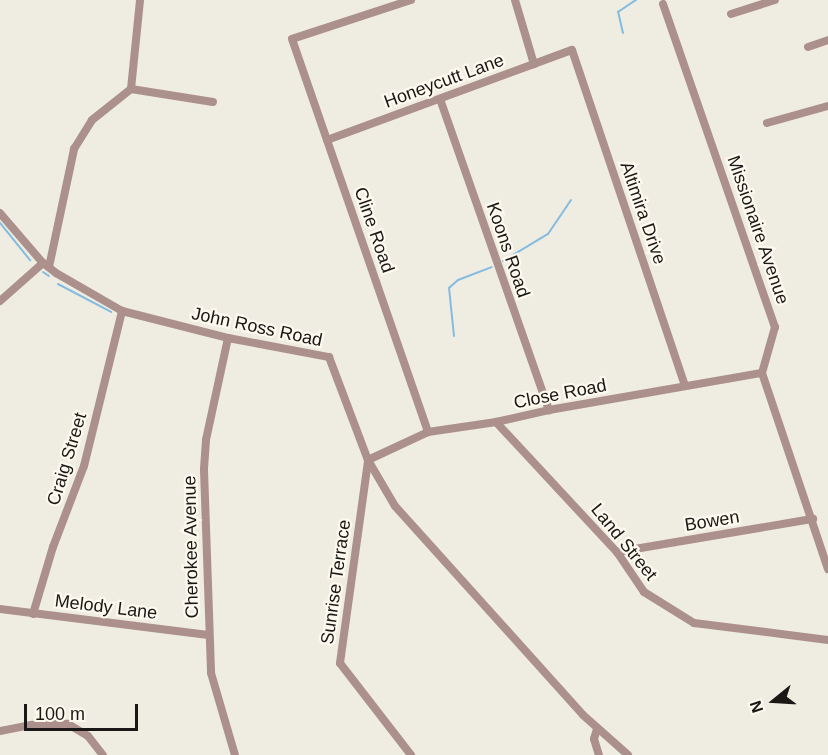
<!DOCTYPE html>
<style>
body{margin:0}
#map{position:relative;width:828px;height:755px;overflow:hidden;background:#efece2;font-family:Arial,sans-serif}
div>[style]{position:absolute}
.stream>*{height:2px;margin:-1px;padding:0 1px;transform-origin:1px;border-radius:1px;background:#84bbe0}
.minor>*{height:8px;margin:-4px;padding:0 4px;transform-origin:4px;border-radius:4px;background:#ac908c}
span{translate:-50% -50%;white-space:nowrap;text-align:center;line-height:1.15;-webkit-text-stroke:4.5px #fdf9ef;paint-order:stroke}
.street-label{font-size:18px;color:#191814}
.north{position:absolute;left:744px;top:671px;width:60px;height:60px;-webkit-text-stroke:4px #fdf9ef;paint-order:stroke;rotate:252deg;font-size:16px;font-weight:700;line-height:24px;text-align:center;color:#191814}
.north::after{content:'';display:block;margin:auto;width:21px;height:27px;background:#191814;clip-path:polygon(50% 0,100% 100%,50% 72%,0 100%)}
.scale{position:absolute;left:24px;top:704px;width:114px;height:27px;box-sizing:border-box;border:3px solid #191814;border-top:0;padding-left:8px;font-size:18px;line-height:21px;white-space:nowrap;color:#191814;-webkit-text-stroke:4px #fdf9ef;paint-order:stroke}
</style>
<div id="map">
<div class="stream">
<i style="left:623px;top:33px;width:22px;rotate:-103deg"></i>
<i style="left:618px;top:12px;width:22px;rotate:-34deg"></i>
<i style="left:0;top:223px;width:48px;rotate:51deg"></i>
<i style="left:503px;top:261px;width:52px;rotate:-31deg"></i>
<i style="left:548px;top:234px;width:41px;rotate:-55.9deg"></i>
<i style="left:43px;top:272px;width:7px;rotate:34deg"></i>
<i style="left:58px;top:284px;width:60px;rotate:27.8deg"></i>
<i style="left:454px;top:336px;width:48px;rotate:-95.9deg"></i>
<i style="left:449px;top:288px;width:12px;rotate:-42deg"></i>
<i style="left:458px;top:280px;width:36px;rotate:-21deg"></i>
</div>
<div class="minor">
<i style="left:411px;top:0;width:125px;rotate:161.9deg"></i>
<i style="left:292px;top:39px;width:416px;rotate:70.9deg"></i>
<i style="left:515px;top:0;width:67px;rotate:73.5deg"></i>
<i style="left:663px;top:4px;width:342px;rotate:70.9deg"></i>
<i style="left:775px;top:327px;width:48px;rotate:105.8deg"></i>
<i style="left:762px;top:373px;width:207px;rotate:71.4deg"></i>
<i style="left:731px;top:14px;width:46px;rotate:-17.7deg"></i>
<i style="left:808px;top:47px;width:21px;rotate:-19deg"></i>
<i style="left:131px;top:89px;width:83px;rotate:9deg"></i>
<i style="left:440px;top:99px;width:330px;rotate:70.7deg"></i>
<i style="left:767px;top:123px;width:63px;rotate:-15.6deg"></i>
<i style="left:327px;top:140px;width:261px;rotate:-20.2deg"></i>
<i style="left:572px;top:50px;width:354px;rotate:71.4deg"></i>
<i style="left:0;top:213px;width:65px;rotate:49.4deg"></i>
<i style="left:42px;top:262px;width:18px;rotate:38deg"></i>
<i style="left:56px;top:273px;width:76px;rotate:29.9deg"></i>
<i style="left:122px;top:311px;width:109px;rotate:14.3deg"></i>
<i style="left:228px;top:338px;width:103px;rotate:10.7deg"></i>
<i style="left:329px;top:357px;width:110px;rotate:69.3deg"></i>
<i style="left:368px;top:460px;width:53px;rotate:59.6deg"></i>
<i style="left:395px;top:506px;width:281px;rotate:48deg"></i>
<i style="left:583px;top:715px;width:60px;rotate:41.6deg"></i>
<i style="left:49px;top:267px;width:121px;rotate:-78deg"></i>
<i style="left:74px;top:149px;width:34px;rotate:-58deg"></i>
<i style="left:92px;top:120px;width:50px;rotate:-38.5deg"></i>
<i style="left:131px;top:89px;width:89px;rotate:-84.2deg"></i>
<i style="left:0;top:301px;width:57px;rotate:-41.5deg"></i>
<i style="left:228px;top:338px;width:104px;rotate:102.2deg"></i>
<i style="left:206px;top:440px;width:30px;rotate:94deg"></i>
<i style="left:204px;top:470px;width:203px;rotate:88deg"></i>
<i style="left:211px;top:673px;width:85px;rotate:73.7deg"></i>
<i style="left:496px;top:422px;width:178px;rotate:47.1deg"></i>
<i style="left:617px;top:552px;width:48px;rotate:56deg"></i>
<i style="left:644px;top:592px;width:59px;rotate:31.8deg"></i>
<i style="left:694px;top:623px;width:135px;rotate:7.2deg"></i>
<i style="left:617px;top:552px;width:199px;rotate:-9.6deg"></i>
<i style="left:0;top:609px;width:210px;rotate:7.1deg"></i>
<i style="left:33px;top:614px;width:70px;rotate:-73.4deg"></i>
<i style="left:53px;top:547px;width:87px;rotate:-69.1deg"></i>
<i style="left:84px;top:466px;width:160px;rotate:-76.2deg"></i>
<i style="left:597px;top:729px;width:10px;rotate:107deg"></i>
<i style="left:594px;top:739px;width:17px;rotate:73deg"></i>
<i style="left:0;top:731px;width:32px;rotate:-11deg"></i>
<i style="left:31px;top:725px;width:37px;rotate:-2deg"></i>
<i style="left:68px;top:724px;width:23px;rotate:31deg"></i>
<i style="left:88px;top:736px;width:24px;rotate:52deg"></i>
<i style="left:411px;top:755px;width:116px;rotate:-127.7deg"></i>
<i style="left:340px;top:663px;width:205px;rotate:-82.1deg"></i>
<i style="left:368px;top:460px;width:66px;rotate:-25deg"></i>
<i style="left:428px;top:432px;width:69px;rotate:-8.4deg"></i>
<i style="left:496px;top:422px;width:54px;rotate:-12.8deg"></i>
<i style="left:549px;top:410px;width:216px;rotate:-9.9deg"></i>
</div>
<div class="street-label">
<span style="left:444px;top:81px;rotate:-20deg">Honeycutt Lane</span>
<span style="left:643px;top:213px;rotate:71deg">Altimira Drive</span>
<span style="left:374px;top:230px;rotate:71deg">Cline Road</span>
<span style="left:758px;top:230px;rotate:71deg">Missionaire Avenue</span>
<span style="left:508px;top:250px;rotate:71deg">Koons Road</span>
<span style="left:257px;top:327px;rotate:12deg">John Ross Road</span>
<span style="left:560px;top:394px;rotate:-11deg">Close Road</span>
<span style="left:67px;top:459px;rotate:-73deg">Craig Street</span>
<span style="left:712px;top:521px;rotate:-9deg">Bowen</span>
<span style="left:624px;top:542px;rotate:51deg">Land Street</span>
<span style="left:191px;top:547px;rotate:-91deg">Cherokee Avenue</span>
<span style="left:336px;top:582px;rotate:-82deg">Sunrise Terrace</span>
<span style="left:106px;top:607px;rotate:7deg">Melody Lane</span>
</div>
<div class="north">N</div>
<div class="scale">100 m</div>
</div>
